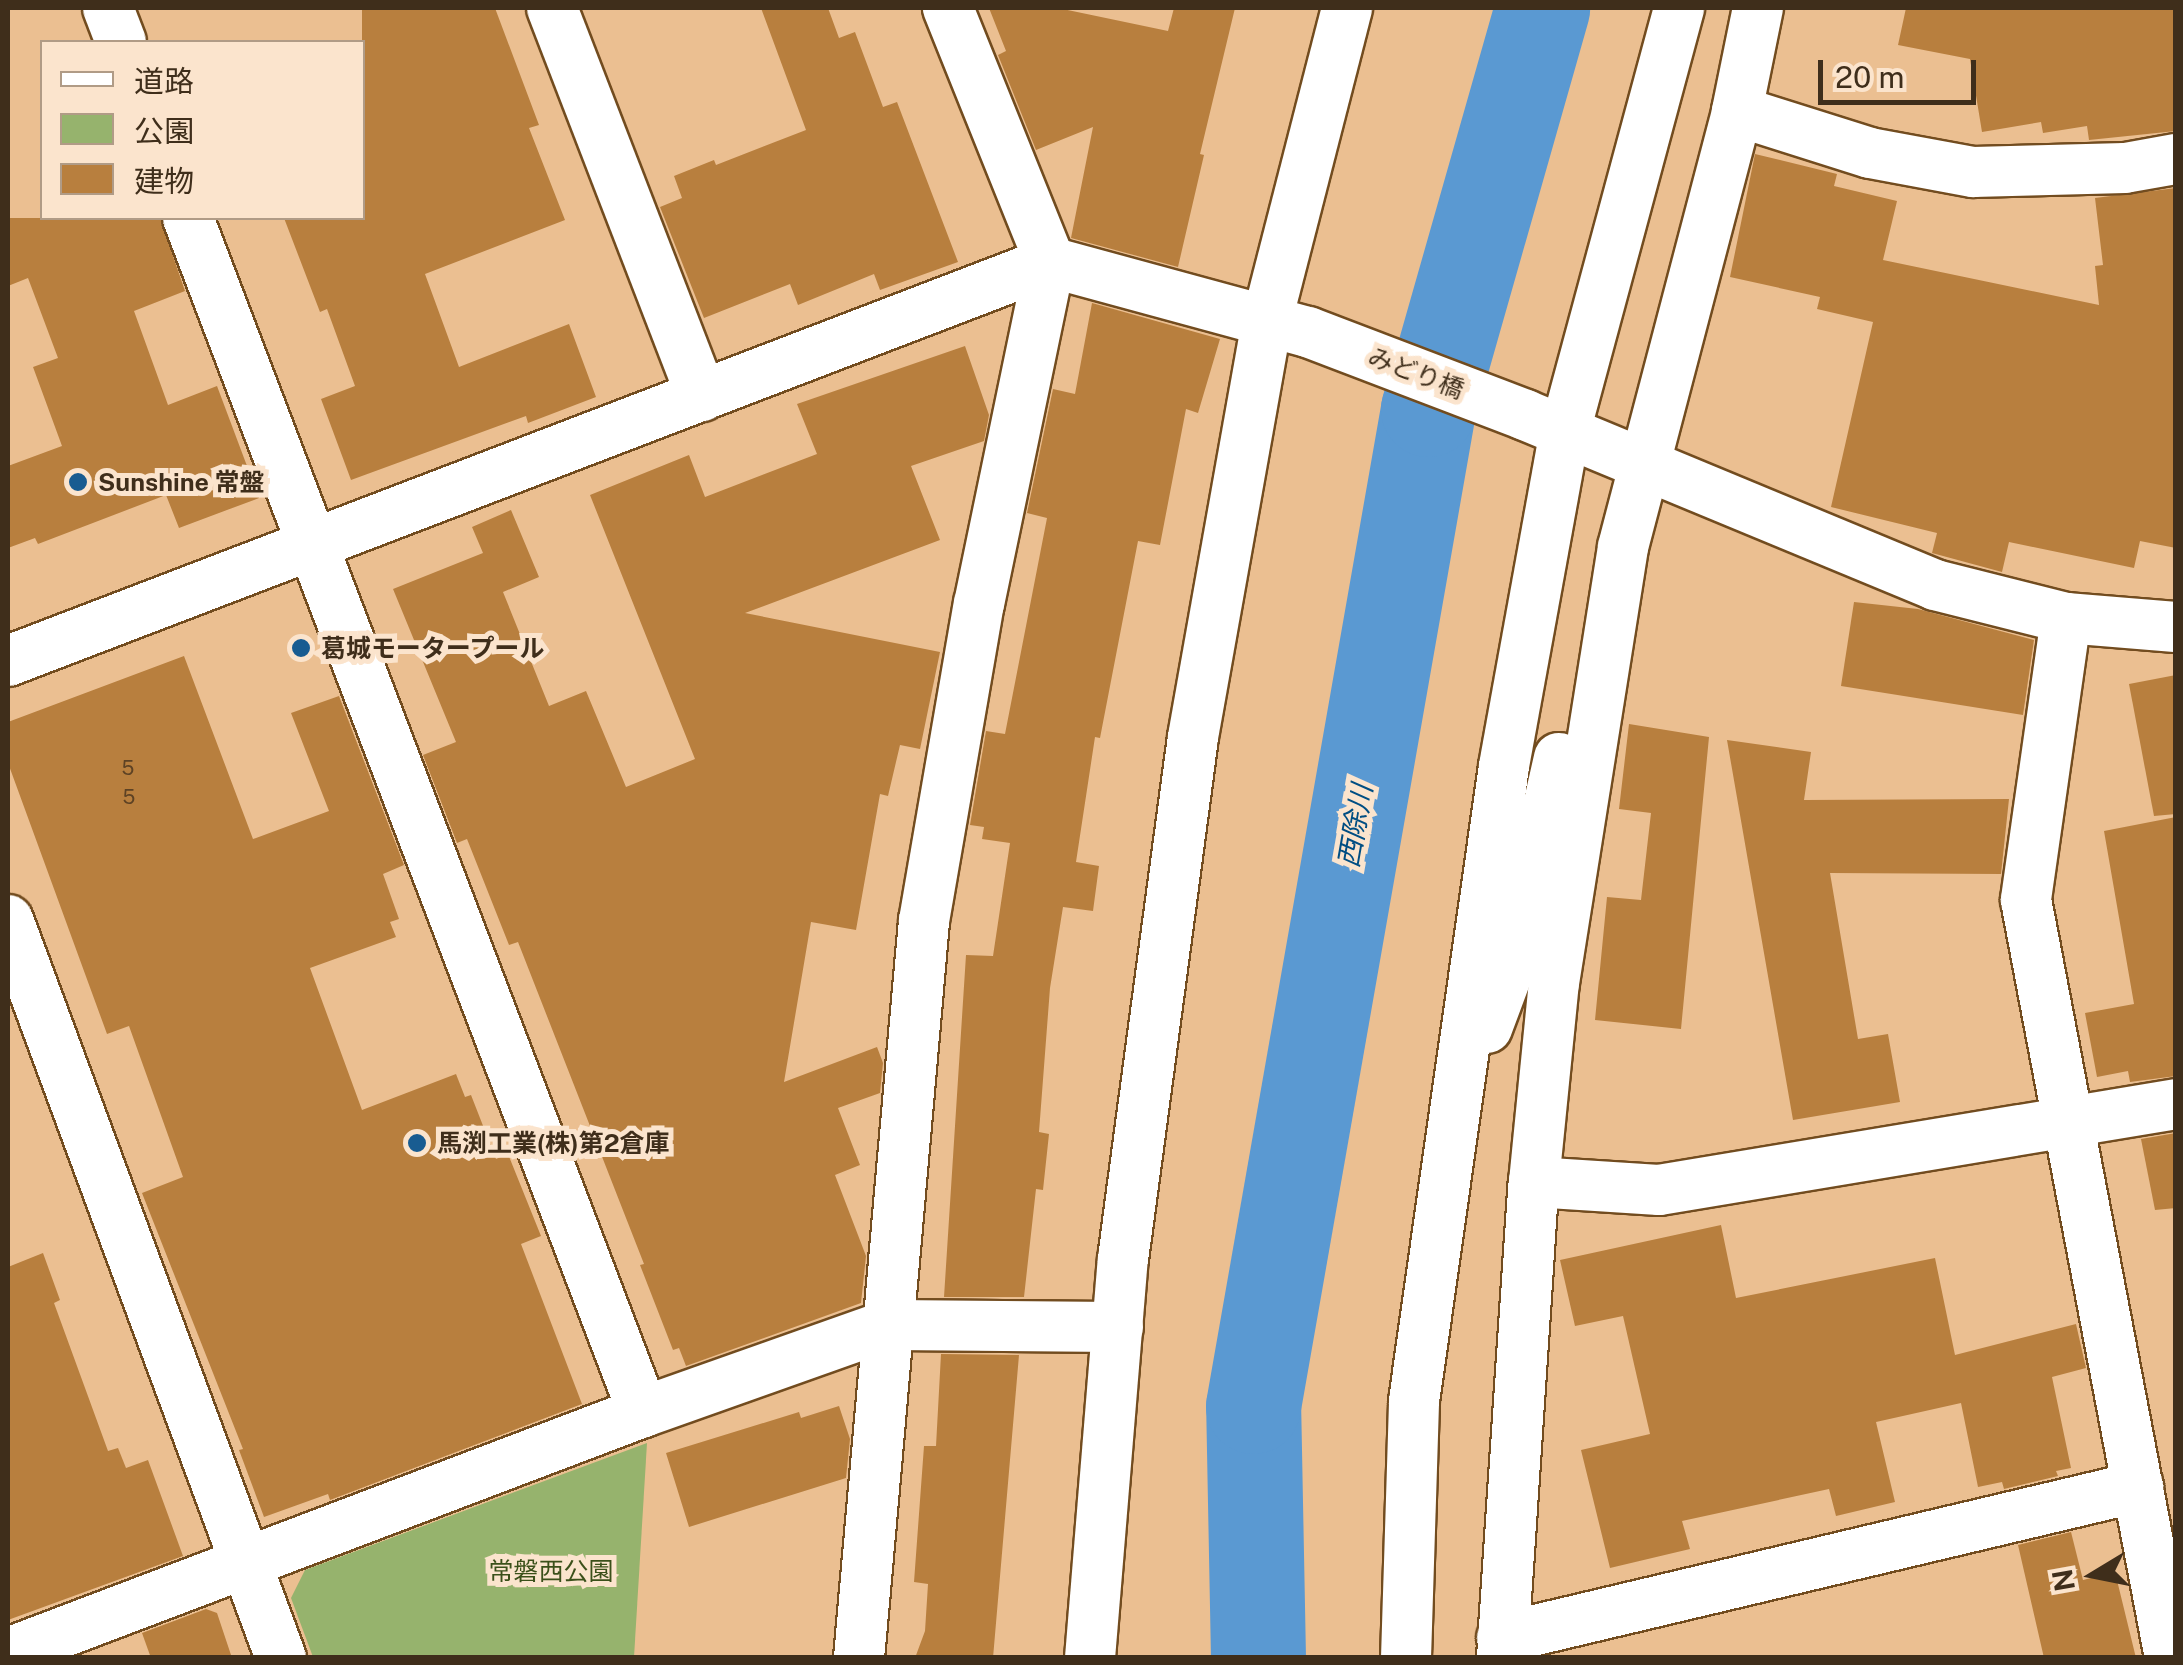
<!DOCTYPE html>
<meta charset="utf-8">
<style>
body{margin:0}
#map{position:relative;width:2183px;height:1665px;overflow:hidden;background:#ebbf91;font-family:"Public Sans","Noto Sans JP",sans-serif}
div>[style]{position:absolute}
.green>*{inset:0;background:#96b36d}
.river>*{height:95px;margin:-47.5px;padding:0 47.5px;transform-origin:47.5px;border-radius:47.5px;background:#5a99d2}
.building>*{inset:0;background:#b87f3e}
.roads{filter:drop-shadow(2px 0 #724c1f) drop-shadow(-2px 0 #724c1f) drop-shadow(0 2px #724c1f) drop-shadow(0 -2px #724c1f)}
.minor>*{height:50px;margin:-25px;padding:0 25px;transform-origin:25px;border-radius:25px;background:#fff}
.dots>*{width:28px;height:28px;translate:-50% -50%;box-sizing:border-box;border:5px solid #fbe4cd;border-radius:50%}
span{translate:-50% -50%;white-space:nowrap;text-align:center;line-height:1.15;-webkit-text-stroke:10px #fbe4cd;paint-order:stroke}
.number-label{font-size:20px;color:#5d4224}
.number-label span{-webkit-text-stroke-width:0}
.street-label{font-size:25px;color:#3f2e1b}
.poi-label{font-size:25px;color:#3f2e1b;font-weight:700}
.left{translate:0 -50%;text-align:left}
.park-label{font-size:25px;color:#3b501a}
.water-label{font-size:28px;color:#004e83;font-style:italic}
.frame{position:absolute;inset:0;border:10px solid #3f2e1b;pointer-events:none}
.legend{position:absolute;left:40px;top:40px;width:325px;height:180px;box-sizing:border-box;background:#fbe4cd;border:2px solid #b09b86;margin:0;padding:12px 18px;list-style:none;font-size:30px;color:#3f2e1b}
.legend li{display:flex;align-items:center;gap:20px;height:50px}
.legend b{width:50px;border:2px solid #b09b86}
.north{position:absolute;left:2043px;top:1525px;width:100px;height:100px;-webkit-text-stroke:8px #fbe4cd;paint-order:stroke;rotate:260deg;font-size:28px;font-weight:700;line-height:40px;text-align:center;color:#3f2e1b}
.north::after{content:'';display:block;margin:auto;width:35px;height:45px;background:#3f2e1b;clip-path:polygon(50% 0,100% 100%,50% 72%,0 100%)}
.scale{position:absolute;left:1818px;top:60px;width:158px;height:45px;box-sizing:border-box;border:5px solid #3f2e1b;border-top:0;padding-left:12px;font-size:30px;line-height:35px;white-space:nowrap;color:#3f2e1b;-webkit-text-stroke:8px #fbe4cd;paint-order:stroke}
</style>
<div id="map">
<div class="green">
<i style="clip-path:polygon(647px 1443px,634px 1657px,313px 1657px,291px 1598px,305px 1570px)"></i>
</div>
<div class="river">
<i style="left:1258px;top:1658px;width:252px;rotate:-91.1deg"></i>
<i style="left:1253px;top:1406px;width:1012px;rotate:-80.04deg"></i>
<i style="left:1428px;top:409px;width:417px;rotate:-74.1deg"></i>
</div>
<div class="building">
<i style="clip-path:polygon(362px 8px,495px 8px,539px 125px,529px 128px,565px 220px,425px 274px,459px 367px,569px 324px,596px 397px,528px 423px,526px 416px,351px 480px,321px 399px,355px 386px,327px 309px,320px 312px,284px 218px,362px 218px)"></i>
<i style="clip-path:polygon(761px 8px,828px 8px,839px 38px,855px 32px,883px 107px,897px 102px,958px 262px,880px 290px,874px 274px,798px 305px,790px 284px,704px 318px,660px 207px,682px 198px,674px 176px,714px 160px,716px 165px,806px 130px)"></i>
<i style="clip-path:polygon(989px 8px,1058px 8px,1168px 31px,1174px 8px,1235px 8px,1200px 154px,1204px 155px,1178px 267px,1071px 238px,1093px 127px,1036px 150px,998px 55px,1006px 51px)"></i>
<i style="clip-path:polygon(1906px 8px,2176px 8px,2176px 131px,2089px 140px,2087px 126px,2043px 133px,2041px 122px,1982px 132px,1970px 59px,1898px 45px)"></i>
<i style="clip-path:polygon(1755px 154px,1837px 174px,1834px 186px,1897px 201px,1883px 260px,2099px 305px,2095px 266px,2103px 265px,2095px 198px,2176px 188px,2176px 548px,2140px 541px,2134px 568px,2009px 542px,2002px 572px,1932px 553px,1937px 533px,1831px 507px,1873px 322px,1817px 309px,1820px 297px,1730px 277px)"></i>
<i style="clip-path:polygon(8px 218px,160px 218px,185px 291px,134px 311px,168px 405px,217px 386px,259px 498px,179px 528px,166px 495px,38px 544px,35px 538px,8px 548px,8px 466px,62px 446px,33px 367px,58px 358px,28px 278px,8px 286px)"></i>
<i style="clip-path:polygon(1092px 303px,1220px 339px,1198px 413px,1186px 409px,1160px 545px,1138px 541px,1100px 738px,1095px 737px,1076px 862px,1099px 866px,1093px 911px,1063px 907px,1050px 988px,1039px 1132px,1049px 1134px,1043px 1190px,1036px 1189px,1024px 1297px,944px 1297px,966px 955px,993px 956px,1010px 843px,982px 839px,984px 827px,970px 825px,986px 731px,1005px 734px,1047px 518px,1027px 513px,1053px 389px,1075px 394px)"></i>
<i style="clip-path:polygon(965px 346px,989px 415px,984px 441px,911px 466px,940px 540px,745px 613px,940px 652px,920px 749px,900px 745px,888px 796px,880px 794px,856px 930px,811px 922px,784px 1082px,877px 1047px,883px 1063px,880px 1093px,838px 1108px,860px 1165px,835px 1175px,866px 1256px,861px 1303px,686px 1366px,679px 1348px,673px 1350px,640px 1265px,644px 1264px,518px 942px,509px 945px,467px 839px,457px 843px,423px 755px,456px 742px,393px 589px,483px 553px,472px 527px,511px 510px,539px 577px,503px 592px,549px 706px,586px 691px,626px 787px,695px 759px,590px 495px,689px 455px,705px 497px,817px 454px,797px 404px)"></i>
<i style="clip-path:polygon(1854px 602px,1918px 609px,2034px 640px,2023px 715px,1841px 686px)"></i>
<i style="clip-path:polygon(184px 656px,253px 839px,329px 811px,291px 713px,339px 696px,404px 865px,383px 874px,399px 919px,390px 922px,396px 937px,310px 968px,362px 1110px,456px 1074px,465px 1097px,471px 1095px,496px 1159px,508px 1154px,541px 1236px,521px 1244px,582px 1404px,330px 1500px,328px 1494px,264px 1517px,239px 1450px,243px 1449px,142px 1193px,183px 1177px,129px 1026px,107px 1034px,8px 763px,8px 722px)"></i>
<i style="clip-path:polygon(2176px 675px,2176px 814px,2154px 816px,2129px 684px)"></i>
<i style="clip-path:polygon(1629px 724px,1709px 737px,1681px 1029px,1595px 1020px,1607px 897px,1641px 900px,1651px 813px,1619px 809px)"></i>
<i style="clip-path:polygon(1727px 740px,1811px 752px,1804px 800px,2009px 799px,2001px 874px,1830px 873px,1858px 1039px,1888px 1034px,1900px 1102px,1793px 1120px)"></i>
<i style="clip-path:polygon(2176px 817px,2176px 1076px,2130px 1082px,2128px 1071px,2097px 1077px,2085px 1013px,2134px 1004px,2104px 831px)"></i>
<i style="clip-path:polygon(2176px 1133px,2176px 1208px,2155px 1210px,2141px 1139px)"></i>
<i style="clip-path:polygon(1721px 1225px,1736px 1298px,1935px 1258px,1955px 1355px,2076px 1324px,2086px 1368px,2052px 1377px,2071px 1468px,2056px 1471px,2058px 1476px,2004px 1489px,2002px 1482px,1978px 1487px,1961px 1403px,1876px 1422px,1895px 1502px,1836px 1516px,1829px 1489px,1682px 1521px,1690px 1549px,1610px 1568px,1581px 1450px,1650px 1434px,1623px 1316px,1575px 1326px,1560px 1260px)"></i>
<i style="clip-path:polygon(43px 1253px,60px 1300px,54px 1303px,108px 1451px,118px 1448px,126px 1468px,148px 1460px,183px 1556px,8px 1620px,8px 1267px)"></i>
<i style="clip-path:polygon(941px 1354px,1019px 1355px,993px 1658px,915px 1658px,925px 1631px,928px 1584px,914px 1582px,924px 1446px,936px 1446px)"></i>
<i style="clip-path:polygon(839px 1406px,850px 1439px,846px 1478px,689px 1527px,666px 1453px,799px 1412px,801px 1418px)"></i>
<i style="clip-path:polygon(2071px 1532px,2083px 1580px,2115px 1572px,2136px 1658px,2044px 1658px,2018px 1545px)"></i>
<i style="clip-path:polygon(206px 1609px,217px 1613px,232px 1658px,151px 1658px,142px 1633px)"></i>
</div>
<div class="roads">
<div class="minor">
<i style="left:108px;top:8px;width:36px;rotate:69deg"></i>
<i style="left:552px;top:8px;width:416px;rotate:68.9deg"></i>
<i style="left:1737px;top:111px;width:139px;rotate:17.5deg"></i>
<i style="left:1870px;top:153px;width:105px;rotate:10.5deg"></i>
<i style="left:1973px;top:172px;width:152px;rotate:-1.5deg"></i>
<i style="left:2125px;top:168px;width:52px;rotate:-10deg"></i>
<i style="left:188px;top:218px;width:1278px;rotate:69.14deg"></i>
<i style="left:2066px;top:618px;width:285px;rotate:98.1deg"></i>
<i style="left:2026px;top:900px;width:772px;rotate:79.24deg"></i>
<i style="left:8px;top:661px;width:1116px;rotate:-20.95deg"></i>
<i style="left:1050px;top:262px;width:267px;rotate:15.2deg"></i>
<i style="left:1308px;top:332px;width:232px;rotate:20.9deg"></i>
<i style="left:1525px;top:415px;width:444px;rotate:22.5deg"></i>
<i style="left:1935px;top:585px;width:135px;rotate:14.1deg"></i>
<i style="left:2066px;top:618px;width:110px;rotate:4.7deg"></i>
<i style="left:8px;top:920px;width:787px;rotate:69.7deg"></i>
<i style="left:1487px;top:1028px;width:80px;rotate:-69.5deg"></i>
<i style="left:1515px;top:953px;width:200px;rotate:-77.3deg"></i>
<i style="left:1534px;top:1182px;width:125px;rotate:3.7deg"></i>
<i style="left:1659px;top:1190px;width:524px;rotate:-9.44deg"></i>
<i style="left:1502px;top:1638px;width:654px;rotate:-13.36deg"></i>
<i style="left:8px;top:1653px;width:679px;rotate:-20.78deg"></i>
<i style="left:643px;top:1412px;width:261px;rotate:-19.5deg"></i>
<i style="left:889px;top:1325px;width:229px;rotate:0.5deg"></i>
<i style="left:859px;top:1658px;width:740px;rotate:-84.96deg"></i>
<i style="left:924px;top:921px;width:322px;rotate:-80.2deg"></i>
<i style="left:979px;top:604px;width:349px;rotate:-78.3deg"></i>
<i style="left:1050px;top:262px;width:274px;rotate:-111.9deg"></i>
<i style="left:1090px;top:1658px;width:400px;rotate:-85.3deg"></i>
<i style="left:1123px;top:1259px;width:527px;rotate:-82.36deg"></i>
<i style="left:1193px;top:737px;width:424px;rotate:-79.9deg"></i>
<i style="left:1267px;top:320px;width:322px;rotate:-75.6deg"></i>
<i style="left:1406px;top:1658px;width:257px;rotate:-88.2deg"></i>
<i style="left:1414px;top:1401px;width:641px;rotate:-81.93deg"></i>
<i style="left:1504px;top:766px;width:341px;rotate:-79.7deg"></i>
<i style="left:1565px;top:431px;width:438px;rotate:-74.9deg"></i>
<i style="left:1502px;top:1658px;width:477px;rotate:-86.2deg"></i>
<i style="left:1534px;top:1182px;width:200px;rotate:-84.3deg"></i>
<i style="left:1554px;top:983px;width:441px;rotate:-81deg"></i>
<i style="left:1623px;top:547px;width:451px;rotate:-75.3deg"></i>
<i style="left:1737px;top:111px;width:105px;rotate:-78.5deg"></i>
</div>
</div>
<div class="dots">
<i style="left:78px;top:482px;background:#195c91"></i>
<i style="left:301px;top:648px;background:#195c91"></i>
<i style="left:417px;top:1143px;background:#195c91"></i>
</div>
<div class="number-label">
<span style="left:128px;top:768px">5</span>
<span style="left:129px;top:797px">5</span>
</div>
<div class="street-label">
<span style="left:1416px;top:373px;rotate:21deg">みどり橋</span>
</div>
<div class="poi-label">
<span class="left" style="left:98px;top:482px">Sunshine 常盤</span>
<span class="left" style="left:321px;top:648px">葛城モータープール</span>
<span class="left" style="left:437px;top:1143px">馬渕工業(株)第2倉庫</span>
</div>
<div class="park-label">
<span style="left:551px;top:1571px">常磐西公園</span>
</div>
<div class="water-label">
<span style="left:1355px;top:826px;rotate:-80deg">西除川</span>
</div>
<div class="frame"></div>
<ul class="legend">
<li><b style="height:12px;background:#fff"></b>道路</li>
<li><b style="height:28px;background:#96b36d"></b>公園</li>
<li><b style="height:28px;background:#b87f3e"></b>建物</li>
</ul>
<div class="north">N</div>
<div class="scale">20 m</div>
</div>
